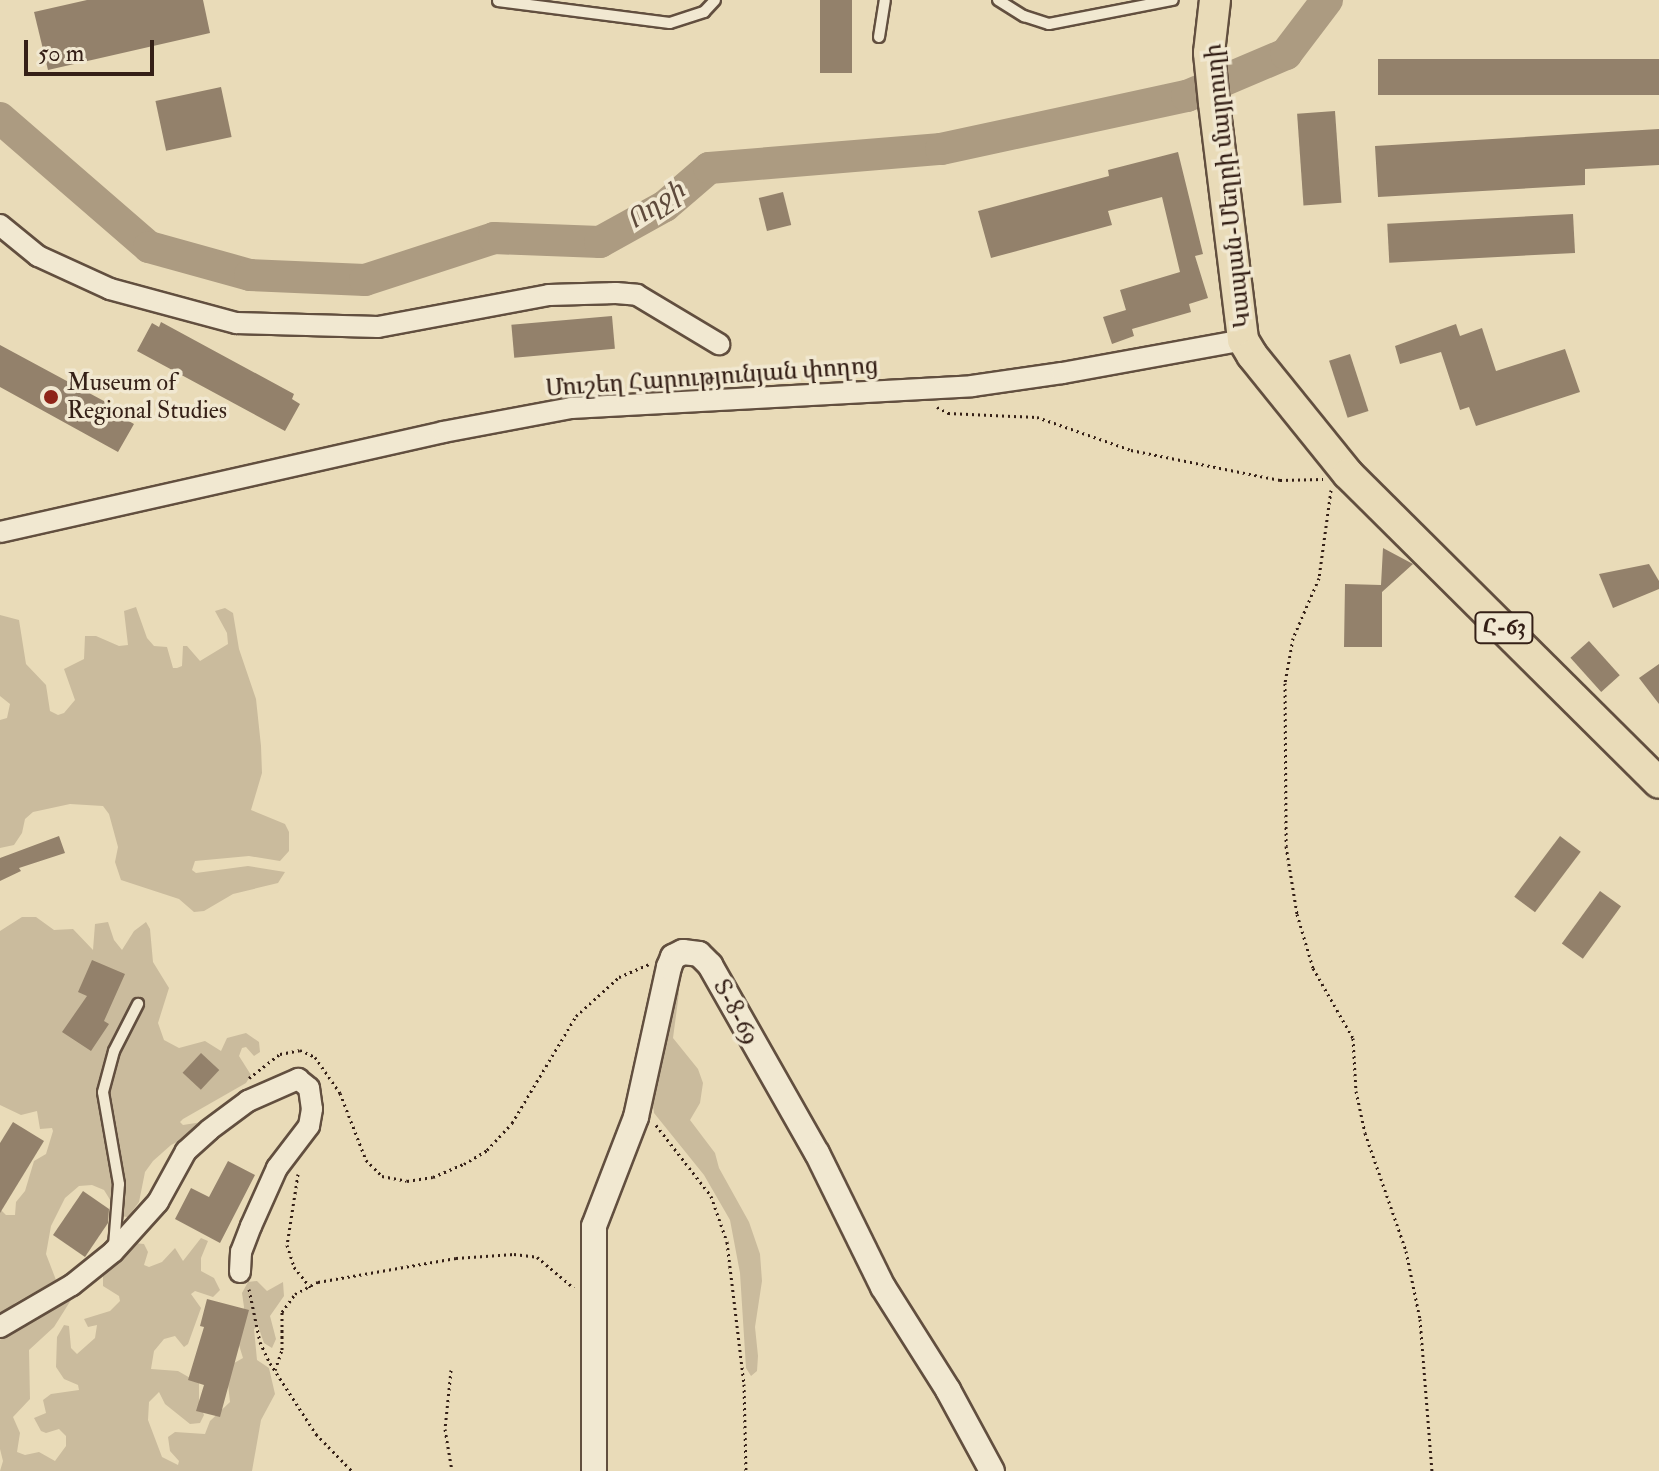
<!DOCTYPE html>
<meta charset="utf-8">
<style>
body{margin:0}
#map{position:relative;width:1659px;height:1471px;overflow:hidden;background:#e9dbb8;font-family:"IM FELL Double Pica","Noto Serif Armenian",serif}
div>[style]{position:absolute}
.green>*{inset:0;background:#cabb9d}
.river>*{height:32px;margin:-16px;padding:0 16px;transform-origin:16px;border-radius:16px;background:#ac9b81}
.building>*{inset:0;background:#93816b;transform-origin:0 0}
.path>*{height:3px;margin-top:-1.5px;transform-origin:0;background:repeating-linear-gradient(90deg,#352017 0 2px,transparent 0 6px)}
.roads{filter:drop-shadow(2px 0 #624f3f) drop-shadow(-2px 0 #624f3f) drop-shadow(0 2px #624f3f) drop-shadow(0 -2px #624f3f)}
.service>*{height:10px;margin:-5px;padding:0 5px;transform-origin:5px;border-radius:5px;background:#f1e8d1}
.minor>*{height:20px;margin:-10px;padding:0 10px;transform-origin:10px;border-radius:10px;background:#f1e8d1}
.tertiary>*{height:24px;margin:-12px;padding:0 12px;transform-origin:12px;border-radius:12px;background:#f1e8d1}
.primary>*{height:30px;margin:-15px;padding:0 15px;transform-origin:15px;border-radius:15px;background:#e9dbb8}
.dots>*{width:22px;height:22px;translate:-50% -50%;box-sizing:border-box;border:4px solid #f1e8d1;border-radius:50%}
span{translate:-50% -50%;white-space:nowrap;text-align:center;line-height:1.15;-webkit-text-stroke:7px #f1e8d1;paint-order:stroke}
.shield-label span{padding:2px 6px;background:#f1e8d1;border:2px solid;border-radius:6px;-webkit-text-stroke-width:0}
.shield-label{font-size:22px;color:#352017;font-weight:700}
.street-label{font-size:24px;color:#352017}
.poi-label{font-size:24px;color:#352017}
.left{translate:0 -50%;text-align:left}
.water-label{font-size:26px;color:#5f4b3c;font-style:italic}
.scale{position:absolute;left:24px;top:40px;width:130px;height:36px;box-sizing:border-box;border:4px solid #352017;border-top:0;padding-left:10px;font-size:24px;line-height:28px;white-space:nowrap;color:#352017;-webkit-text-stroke:6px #f1e8d1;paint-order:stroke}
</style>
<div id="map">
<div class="green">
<i style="clip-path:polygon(136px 607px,147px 638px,154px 646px,167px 647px,173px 668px,177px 668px,182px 666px,183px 646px,187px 646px,200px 661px,228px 644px,227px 633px,215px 611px,225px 608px,233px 613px,239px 649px,256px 699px,261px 746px,262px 773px,251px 810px,285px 824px,289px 832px,289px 851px,280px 861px,249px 856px,195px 861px,192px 870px,196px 873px,248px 866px,285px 872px,278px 883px,233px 894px,204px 911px,194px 912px,179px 899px,121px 880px,115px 862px,118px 847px,109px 814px,103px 806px,70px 804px,33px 812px,25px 819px,22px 833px,14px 845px,0 848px,0 720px,7px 718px,10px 704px,0 696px,0 615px,19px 620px,26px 664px,46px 685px,50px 711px,58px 715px,64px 713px,75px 700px,64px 669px,84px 659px,85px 636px,96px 636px,119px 646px,128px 645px,124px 611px)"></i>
<i style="clip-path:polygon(22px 917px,36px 917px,54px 930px,73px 929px,93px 950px,95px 924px,108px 922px,114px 940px,122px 950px,134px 931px,146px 922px,150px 929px,153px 962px,169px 988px,158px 1023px,164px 1040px,179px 1048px,205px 1041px,221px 1051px,227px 1038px,246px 1033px,259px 1042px,260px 1052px,254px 1056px,246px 1047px,242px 1048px,239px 1056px,251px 1075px,246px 1083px,183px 1119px,180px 1122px,183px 1125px,202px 1122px,205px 1128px,171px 1145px,153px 1161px,145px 1172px,139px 1202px,128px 1217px,120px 1216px,104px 1190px,92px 1185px,79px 1186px,65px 1198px,51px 1226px,46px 1254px,56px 1280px,15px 1303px,0 1319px,0 1209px,6px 1215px,15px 1215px,16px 1202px,25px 1191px,34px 1161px,46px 1154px,53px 1131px,52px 1128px,40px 1129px,37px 1111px,21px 1115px,0 1105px,0 931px)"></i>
<i style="clip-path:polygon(673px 982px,678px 984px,679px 993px,673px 1038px,698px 1069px,703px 1083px,700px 1103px,690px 1120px,715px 1153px,719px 1168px,749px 1222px,760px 1254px,762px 1281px,755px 1327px,758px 1356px,757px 1371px,751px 1376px,746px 1368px,740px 1273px,730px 1220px,704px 1175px,654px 1113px,652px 1098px)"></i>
<i style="clip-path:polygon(201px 1238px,208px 1241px,201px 1258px,201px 1271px,214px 1278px,220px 1290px,213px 1297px,195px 1291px,191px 1294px,201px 1308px,188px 1344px,184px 1347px,175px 1336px,164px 1339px,154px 1351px,151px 1369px,178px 1371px,199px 1383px,199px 1402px,204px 1415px,200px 1423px,190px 1424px,165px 1404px,159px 1392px,149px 1402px,148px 1420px,162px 1457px,178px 1465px,179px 1461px,170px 1451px,168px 1437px,175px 1432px,205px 1434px,210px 1421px,230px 1402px,228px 1384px,220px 1371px,243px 1358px,239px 1345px,244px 1307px,242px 1293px,248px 1282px,257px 1281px,267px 1291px,283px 1282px,284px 1296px,270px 1316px,276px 1339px,272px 1348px,264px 1343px,258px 1326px,254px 1329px,257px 1360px,269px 1368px,275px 1394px,261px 1420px,252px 1471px,0 1471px,3px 1461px,0 1449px,0 1340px,4px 1335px,64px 1294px,71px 1300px,54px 1327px,29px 1350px,30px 1399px,13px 1417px,20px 1433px,17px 1452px,25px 1455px,39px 1452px,55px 1461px,66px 1446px,66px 1436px,59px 1429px,46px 1433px,41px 1431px,34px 1418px,46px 1413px,43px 1400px,51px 1394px,79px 1390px,78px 1385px,64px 1379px,56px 1367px,57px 1337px,64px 1325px,69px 1326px,71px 1348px,77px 1354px,95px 1338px,97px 1325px,88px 1327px,84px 1319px,110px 1311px,120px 1301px,119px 1296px,103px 1286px,103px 1273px,134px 1243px,144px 1244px,148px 1252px,144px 1265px,149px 1267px,162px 1262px,175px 1248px,183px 1261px)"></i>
</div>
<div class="river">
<i style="left:0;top:118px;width:197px;rotate:40.9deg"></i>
<i style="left:149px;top:247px;width:105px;rotate:15.5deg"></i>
<i style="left:250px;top:275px;width:115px;rotate:2.5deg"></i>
<i style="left:365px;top:280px;width:136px;rotate:-18deg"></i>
<i style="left:494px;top:238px;width:106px;rotate:2.2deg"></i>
<i style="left:600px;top:242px;width:74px;rotate:-29deg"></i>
<i style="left:665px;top:206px;width:58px;rotate:-40.8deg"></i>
<i style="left:709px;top:168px;width:233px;rotate:-4.7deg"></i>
<i style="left:941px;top:149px;width:252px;rotate:-12.2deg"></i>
<i style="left:1187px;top:96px;width:108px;rotate:-23deg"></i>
<i style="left:1286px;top:54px;width:68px;rotate:-52.8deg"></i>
</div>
<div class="building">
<i style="clip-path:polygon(87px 0,203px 0,210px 33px,48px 70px,34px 12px)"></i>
<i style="left:820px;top:0;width:32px;height:73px"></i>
<i style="left:1659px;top:59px;width:36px;height:281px;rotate:90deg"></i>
<i style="left:221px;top:87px;width:51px;height:67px;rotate:78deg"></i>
<i style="left:1335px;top:111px;width:92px;height:38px;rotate:86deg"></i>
<i style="clip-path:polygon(1659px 129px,1659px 165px,1585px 169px,1585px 185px,1378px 197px,1375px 146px)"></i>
<i style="clip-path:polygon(1178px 152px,1203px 254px,1195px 256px,1208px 298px,1189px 304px,1191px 312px,1132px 329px,1134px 336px,1112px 344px,1103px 317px,1126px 310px,1120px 290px,1180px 272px,1162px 197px,1108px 211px,1112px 225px,991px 258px,978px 211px,1109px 176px,1108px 170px)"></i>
<i style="left:783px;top:192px;width:34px;height:25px;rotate:76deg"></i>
<i style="left:1573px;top:214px;width:39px;height:186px;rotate:87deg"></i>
<i style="left:612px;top:316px;width:33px;height:101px;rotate:85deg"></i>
<i style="clip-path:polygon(161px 322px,294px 394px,292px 399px,300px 404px,285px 431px,137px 351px,152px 323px,159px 327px)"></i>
<i style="clip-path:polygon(1456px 324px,1460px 336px,1482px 328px,1496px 371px,1565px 349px,1580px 392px,1476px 426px,1469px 407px,1460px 410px,1441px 352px,1400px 364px,1395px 346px)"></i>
<i style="clip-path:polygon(0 345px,128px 414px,125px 419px,134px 424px,118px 452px,0 387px)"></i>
<i style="left:1350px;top:354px;width:60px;height:22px;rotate:72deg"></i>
<i style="clip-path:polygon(1383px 548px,1413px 564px,1382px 592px,1382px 647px,1344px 647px,1345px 584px,1381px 585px)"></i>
<i style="clip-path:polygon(1649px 564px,1659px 581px,1659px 589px,1613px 608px,1599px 574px)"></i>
<i style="left:1589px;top:641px;width:46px;height:25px;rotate:48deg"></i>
<i style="clip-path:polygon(1659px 664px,1659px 704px,1639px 678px)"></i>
<i style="clip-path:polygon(59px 836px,65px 853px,19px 868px,21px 871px,0 881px,0 858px)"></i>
<i style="left:1560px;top:836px;width:26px;height:76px;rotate:37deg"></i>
<i style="left:1600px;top:891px;width:26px;height:65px;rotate:36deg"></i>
<i style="clip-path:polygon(92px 960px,125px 974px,104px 1021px,109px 1024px,91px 1051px,62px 1032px,87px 996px,78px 992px)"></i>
<i style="left:201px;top:1053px;width:25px;height:27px;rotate:43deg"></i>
<i style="clip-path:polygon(13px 1122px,44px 1141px,0 1213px,0 1143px)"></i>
<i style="clip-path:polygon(228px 1161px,255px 1175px,220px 1243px,175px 1219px,191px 1188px,209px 1197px)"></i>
<i style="clip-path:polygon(83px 1191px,109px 1209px,108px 1223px,85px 1257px,53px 1235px)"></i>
<i style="clip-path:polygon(207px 1299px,249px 1310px,220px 1417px,196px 1411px,204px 1385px,188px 1380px,204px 1327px,200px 1326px)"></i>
</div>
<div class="path">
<i style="left:937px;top:407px;width:13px;rotate:29deg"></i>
<i style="left:948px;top:413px;width:89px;rotate:2.6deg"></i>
<i style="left:1037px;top:417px;width:100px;rotate:19.3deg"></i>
<i style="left:1131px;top:450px;width:152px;rotate:11.4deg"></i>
<i style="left:1280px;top:480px;width:43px;rotate:-1.3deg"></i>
<i style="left:1331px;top:490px;width:89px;rotate:97.8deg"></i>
<i style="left:1319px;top:578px;width:65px;rotate:113.4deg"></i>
<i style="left:1293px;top:638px;width:46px;rotate:100.1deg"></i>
<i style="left:1285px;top:683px;width:163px;rotate:89.6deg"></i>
<i style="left:1286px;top:846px;width:69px;rotate:80.8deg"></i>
<i style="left:1297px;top:914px;width:56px;rotate:73.5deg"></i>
<i style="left:1313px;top:968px;width:81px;rotate:60.3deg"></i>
<i style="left:1353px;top:1038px;width:53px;rotate:86.8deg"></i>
<i style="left:1356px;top:1091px;width:43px;rotate:77.9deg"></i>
<i style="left:1365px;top:1133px;width:125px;rotate:70.8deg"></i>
<i style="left:1406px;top:1251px;width:69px;rotate:78.4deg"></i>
<i style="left:1420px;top:1319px;width:152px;rotate:85.5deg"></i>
<i style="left:249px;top:1078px;width:39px;rotate:-38deg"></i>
<i style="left:280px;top:1054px;width:20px;rotate:-11deg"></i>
<i style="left:300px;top:1050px;width:17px;rotate:25deg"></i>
<i style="left:315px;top:1057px;width:44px;rotate:55.2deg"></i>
<i style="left:340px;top:1093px;width:72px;rotate:68.8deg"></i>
<i style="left:366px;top:1160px;width:23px;rotate:45deg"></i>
<i style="left:382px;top:1176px;width:25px;rotate:11deg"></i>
<i style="left:407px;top:1181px;width:26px;rotate:-9deg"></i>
<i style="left:433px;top:1177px;width:34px;rotate:-23deg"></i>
<i style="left:464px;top:1164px;width:27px;rotate:-31deg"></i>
<i style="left:487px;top:1150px;width:37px;rotate:-47deg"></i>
<i style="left:512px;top:1123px;width:125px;rotate:-59.1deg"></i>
<i style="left:576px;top:1016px;width:58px;rotate:-42.2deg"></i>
<i style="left:619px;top:977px;width:34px;rotate:-23deg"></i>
<i style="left:656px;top:1125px;width:90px;rotate:52.2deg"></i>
<i style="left:711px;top:1196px;width:49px;rotate:70.8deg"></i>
<i style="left:727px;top:1242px;width:143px;rotate:83.2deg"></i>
<i style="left:744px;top:1384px;width:87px;rotate:88.7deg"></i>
<i style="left:298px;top:1174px;width:72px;rotate:98.8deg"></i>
<i style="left:287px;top:1245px;width:23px;rotate:72deg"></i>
<i style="left:294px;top:1267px;width:26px;rotate:51deg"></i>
<i style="left:249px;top:1289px;width:54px;rotate:78.3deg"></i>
<i style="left:260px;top:1342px;width:23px;rotate:65deg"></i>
<i style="left:270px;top:1363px;width:85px;rotate:57.1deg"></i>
<i style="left:316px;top:1434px;width:52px;rotate:45.8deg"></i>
<i style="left:275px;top:1370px;width:21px;rotate:-71deg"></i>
<i style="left:282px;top:1350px;width:38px;rotate:-90deg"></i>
<i style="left:282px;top:1312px;width:22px;rotate:-54deg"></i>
<i style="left:295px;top:1294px;width:26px;rotate:-28deg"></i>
<i style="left:318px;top:1282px;width:140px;rotate:-9.9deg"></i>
<i style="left:456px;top:1258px;width:58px;rotate:-3.9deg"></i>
<i style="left:514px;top:1254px;width:23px;rotate:7deg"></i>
<i style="left:537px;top:1257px;width:48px;rotate:40deg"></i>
<i style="left:451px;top:1370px;width:59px;rotate:95.8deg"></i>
<i style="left:445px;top:1429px;width:43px;rotate:80.5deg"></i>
</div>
<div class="roads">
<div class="service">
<i style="left:998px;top:0;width:31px;rotate:32deg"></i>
<i style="left:1024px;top:16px;width:26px;rotate:18deg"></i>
<i style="left:1049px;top:24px;width:126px;rotate:-11deg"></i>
<i style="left:498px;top:1px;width:173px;rotate:7.3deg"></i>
<i style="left:670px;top:23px;width:36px;rotate:-18deg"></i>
<i style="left:704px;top:12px;width:16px;rotate:-47deg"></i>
<i style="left:879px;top:37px;width:37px;rotate:-81deg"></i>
<i style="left:114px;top:1246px;width:62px;rotate:-85.4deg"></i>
<i style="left:119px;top:1184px;width:93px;rotate:-99.9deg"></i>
<i style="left:103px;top:1092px;width:42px;rotate:-75deg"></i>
<i style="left:114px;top:1051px;width:53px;rotate:-62.9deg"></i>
</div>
<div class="minor">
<i style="left:0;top:225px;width:49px;rotate:39.2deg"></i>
<i style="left:38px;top:256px;width:79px;rotate:24.6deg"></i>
<i style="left:110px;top:289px;width:131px;rotate:15.1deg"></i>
<i style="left:236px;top:323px;width:142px;rotate:1.6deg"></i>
<i style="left:378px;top:327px;width:174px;rotate:-10.6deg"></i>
<i style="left:549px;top:295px;width:67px;rotate:-1.7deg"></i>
<i style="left:616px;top:293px;width:21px;rotate:5deg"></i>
<i style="left:637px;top:295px;width:96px;rotate:30.9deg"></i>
<i style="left:0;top:532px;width:454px;rotate:-12.7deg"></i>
<i style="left:443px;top:432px;width:130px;rotate:-10.6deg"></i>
<i style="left:571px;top:408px;width:402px;rotate:-3.1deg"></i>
<i style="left:972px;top:386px;width:91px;rotate:-8.2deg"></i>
<i style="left:1062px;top:373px;width:184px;rotate:-10.3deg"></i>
<i style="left:0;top:1327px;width:83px;rotate:-30.3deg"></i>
<i style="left:72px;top:1285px;width:53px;rotate:-38.8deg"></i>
<i style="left:113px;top:1252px;width:67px;rotate:-48deg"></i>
<i style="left:158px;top:1202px;width:58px;rotate:-61.2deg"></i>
<i style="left:186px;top:1151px;width:31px;rotate:-42deg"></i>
<i style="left:209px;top:1130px;width:49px;rotate:-36.6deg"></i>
<i style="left:248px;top:1101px;width:55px;rotate:-23.7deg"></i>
<i style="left:298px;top:1079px;width:14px;rotate:39deg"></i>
<i style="left:309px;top:1088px;width:21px;rotate:82deg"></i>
<i style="left:312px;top:1109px;width:17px;rotate:100deg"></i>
<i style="left:309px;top:1126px;width:53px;rotate:127.3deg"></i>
<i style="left:277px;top:1168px;width:64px;rotate:114.1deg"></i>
<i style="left:251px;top:1226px;width:28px;rotate:111deg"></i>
<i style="left:241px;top:1252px;width:20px;rotate:93deg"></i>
</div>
<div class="tertiary">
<i style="left:594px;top:1471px;width:245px;rotate:-90deg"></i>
<i style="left:594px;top:1226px;width:117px;rotate:-68.9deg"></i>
<i style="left:636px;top:1117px;width:154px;rotate:-77.6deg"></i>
<i style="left:669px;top:967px;width:11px;rotate:-68deg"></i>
<i style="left:673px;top:957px;width:11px;rotate:-27deg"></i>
<i style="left:683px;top:952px;width:16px;rotate:7deg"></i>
<i style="left:699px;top:954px;width:16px;rotate:45deg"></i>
<i style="left:710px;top:965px;width:216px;rotate:60.4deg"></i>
<i style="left:817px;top:1153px;width:149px;rotate:63.8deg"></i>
<i style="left:883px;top:1287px;width:122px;rotate:57.7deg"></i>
<i style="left:948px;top:1390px;width:92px;rotate:61.5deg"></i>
</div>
<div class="primary">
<i style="left:1215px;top:0;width:53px;rotate:96.5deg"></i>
<i style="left:1209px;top:53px;width:50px;rotate:84.3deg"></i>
<i style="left:1214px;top:103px;width:239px;rotate:83deg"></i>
<i style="left:1243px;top:340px;width:17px;rotate:59deg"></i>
<i style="left:1252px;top:355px;width:153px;rotate:51.1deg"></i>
<i style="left:1348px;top:474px;width:438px;rotate:44.8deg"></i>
</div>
</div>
<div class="dots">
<i style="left:51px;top:397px;background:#8f2418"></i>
</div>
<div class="shield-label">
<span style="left:1504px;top:628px">Հ-63</span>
</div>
<div class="street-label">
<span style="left:1228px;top:186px;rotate:-96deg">Կապան-Մեղրի մայրուղի</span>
<span style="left:712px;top:377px;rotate:-4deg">Մուշեղ Հարությունյան փողոց</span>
<span style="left:736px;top:1012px;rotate:62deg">Տ-8-69</span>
</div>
<div class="poi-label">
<span class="left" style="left:67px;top:397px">Museum of<br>Regional Studies</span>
</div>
<div class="water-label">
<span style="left:656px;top:206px;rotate:-34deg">Ողջի</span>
</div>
<div class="scale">50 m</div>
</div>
